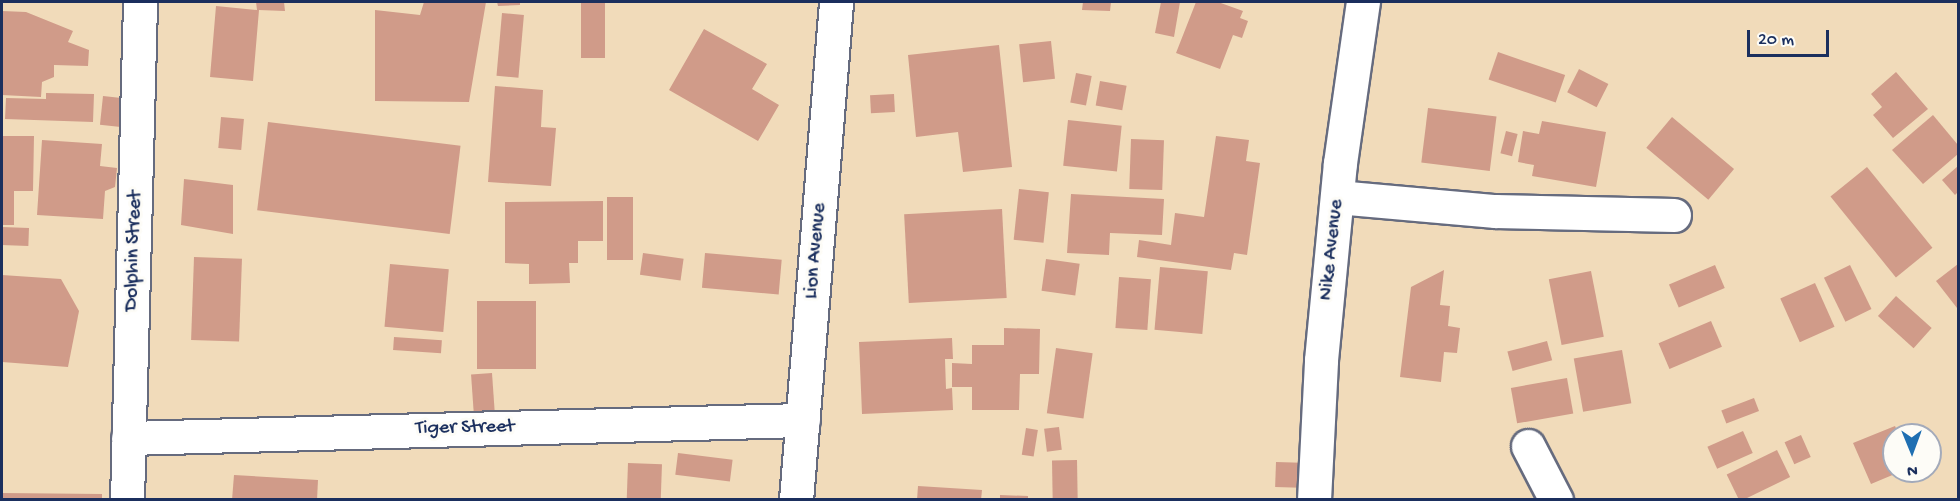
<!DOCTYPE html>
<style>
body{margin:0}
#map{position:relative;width:1960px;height:501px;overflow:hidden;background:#f1dbba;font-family:"Gochi Hand",sans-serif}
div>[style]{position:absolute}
.building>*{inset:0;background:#d09b89;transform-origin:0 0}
.roads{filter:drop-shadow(2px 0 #666b7e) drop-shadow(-2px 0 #666b7e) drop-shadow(0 2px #666b7e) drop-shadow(0 -2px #666b7e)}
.minor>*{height:33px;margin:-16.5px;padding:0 16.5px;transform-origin:16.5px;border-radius:16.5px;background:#fff}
span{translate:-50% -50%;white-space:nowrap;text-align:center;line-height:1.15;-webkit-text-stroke:6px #fdfcf7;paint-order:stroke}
.street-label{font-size:20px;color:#1b2f5e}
.frame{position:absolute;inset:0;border:3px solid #1b2f5e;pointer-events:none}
.north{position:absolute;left:1882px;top:423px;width:60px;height:60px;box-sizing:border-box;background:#fdfcf7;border:2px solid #a3aaba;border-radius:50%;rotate:179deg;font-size:16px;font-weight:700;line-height:24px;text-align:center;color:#1b2f5e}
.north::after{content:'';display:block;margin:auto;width:21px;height:27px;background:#1f6fb2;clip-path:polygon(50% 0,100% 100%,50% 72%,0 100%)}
.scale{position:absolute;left:1747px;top:30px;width:82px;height:27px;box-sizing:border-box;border:3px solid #1b2f5e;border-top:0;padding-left:8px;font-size:18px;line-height:21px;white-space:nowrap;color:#1b2f5e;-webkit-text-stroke:4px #fdfcf7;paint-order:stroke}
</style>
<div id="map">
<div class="building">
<i style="clip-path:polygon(256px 2px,284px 2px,285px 11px,259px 10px,253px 81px,210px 77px,216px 6px,257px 10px)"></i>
<i style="clip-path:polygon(424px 2px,486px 2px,469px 102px,375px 101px,375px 10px,420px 15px)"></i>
<i style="clip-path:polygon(497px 2px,520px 2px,520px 5px,498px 6px)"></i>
<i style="left:581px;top:2px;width:24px;height:56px"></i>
<i style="clip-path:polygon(1083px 2px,1111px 2px,1110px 11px,1082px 10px)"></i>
<i style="clip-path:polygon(1161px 2px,1180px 2px,1174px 37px,1155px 33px)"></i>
<i style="clip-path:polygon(1196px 2px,1218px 2px,1243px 11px,1240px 18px,1248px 21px,1242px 38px,1233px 35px,1220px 69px,1176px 53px)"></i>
<i style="clip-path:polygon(2px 11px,26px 12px,73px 31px,68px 42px,89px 50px,88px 66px,54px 65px,54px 77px,42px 82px,41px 97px,2px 95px)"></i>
<i style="left:502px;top:13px;width:22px;height:63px;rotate:5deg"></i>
<i style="clip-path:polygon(704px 29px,767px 64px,752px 89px,779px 105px,758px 141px,669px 90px)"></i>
<i style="left:1051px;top:41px;width:38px;height:32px;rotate:84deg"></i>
<i style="clip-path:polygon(999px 45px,1012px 167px,963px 172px,958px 132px,916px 137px,908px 55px)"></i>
<i style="left:1498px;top:52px;width:71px;height:29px;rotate:19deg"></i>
<i style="left:1579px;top:69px;width:33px;height:26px;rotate:27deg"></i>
<i style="clip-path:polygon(1896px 72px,1928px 109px,1893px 138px,1873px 115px,1882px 107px,1871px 94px)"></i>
<i style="left:1076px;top:73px;width:16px;height:30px;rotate:11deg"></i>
<i style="left:1100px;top:81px;width:27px;height:25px;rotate:10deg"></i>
<i style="clip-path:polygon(495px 86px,543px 90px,541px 127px,556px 128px,551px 186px,488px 182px)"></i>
<i style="clip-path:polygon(46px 93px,94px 94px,93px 122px,5px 119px,6px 98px,46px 99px)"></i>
<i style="left:894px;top:94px;width:18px;height:24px;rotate:87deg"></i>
<i style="left:103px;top:96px;width:30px;height:29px;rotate:6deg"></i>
<i style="left:1428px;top:108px;width:69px;height:55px;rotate:7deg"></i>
<i style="clip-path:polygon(1933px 115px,1958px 145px,1958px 154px,1923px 184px,1892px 150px)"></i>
<i style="left:221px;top:117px;width:23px;height:31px;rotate:5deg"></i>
<i style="left:1672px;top:117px;width:81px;height:40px;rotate:40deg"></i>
<i style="left:1068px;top:120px;width:54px;height:46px;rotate:6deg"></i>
<i style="clip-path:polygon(1542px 121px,1606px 132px,1596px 187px,1532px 176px,1534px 165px,1518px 162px,1523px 131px,1539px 134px)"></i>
<i style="left:268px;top:122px;width:194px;height:89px;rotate:7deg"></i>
<i style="left:1506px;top:131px;width:12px;height:23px;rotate:14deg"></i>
<i style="clip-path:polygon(2px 136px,34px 136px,33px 191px,14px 191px,14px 225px,2px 225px)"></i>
<i style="clip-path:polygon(1216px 136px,1249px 140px,1246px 161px,1260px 163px,1247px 255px,1234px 253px,1231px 270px,1137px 257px,1139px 240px,1171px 245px,1175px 213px,1204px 217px)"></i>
<i style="left:1131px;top:139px;width:33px;height:50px;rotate:2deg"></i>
<i style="clip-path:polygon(42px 140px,102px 144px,100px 166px,117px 168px,115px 187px,105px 191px,103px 219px,37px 215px)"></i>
<i style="clip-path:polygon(1958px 166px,1958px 192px,1955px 195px,1942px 180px)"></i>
<i style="left:1867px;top:167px;width:104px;height:47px;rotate:51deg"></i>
<i style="clip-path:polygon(184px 179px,233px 185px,233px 234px,181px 225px)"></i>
<i style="left:1019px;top:189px;width:30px;height:51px;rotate:6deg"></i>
<i style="clip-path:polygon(1071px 194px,1164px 199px,1162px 235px,1110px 233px,1109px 255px,1067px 253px)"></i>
<i style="left:607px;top:197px;width:26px;height:63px"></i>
<i style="clip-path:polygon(603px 201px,603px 241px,578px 241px,578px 263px,569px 263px,570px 283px,529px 284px,529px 264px,505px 263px,505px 202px)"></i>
<i style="left:1002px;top:209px;width:89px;height:98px;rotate:87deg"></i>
<i style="left:2px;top:227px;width:27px;height:18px;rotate:2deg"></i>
<i style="left:643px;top:253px;width:41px;height:22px;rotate:8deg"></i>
<i style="left:705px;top:253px;width:77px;height:35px;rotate:5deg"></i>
<i style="left:194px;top:257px;width:48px;height:83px;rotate:2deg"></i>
<i style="left:1046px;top:259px;width:34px;height:32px;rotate:8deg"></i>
<i style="left:390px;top:264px;width:59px;height:63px;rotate:5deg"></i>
<i style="clip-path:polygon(1958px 264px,1958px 308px,1957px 308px,1936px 281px)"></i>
<i style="left:1715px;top:265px;width:25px;height:50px;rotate:67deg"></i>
<i style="left:1850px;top:265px;width:49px;height:29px;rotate:64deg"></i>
<i style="left:1160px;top:267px;width:48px;height:63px;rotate:5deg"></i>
<i style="clip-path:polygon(1444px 270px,1440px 305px,1450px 306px,1448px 326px,1460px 328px,1457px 353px,1444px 352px,1441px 382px,1400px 377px,1411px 287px)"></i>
<i style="left:1591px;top:271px;width:67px;height:43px;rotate:79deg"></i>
<i style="clip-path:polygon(2px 275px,61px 279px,79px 311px,68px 367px,2px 362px)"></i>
<i style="left:1119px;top:277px;width:32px;height:51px;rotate:4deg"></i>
<i style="left:1815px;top:283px;width:48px;height:38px;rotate:66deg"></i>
<i style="left:1896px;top:296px;width:48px;height:27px;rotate:42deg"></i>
<i style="left:477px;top:301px;width:59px;height:68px"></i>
<i style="left:1711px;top:321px;width:28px;height:57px;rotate:67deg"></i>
<i style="clip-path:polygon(1004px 328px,1040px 329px,1039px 374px,1020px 374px,1019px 410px,972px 410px,972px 387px,952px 387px,952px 363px,972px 364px,972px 345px,1004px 345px)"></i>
<i style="left:394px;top:337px;width:48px;height:13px;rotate:4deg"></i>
<i style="clip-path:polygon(952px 338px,953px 359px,945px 359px,946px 389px,952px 388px,953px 410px,862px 414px,859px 342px)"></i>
<i style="left:1547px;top:341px;width:20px;height:41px;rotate:75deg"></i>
<i style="left:1056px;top:348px;width:37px;height:66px;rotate:8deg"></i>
<i style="left:1622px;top:350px;width:54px;height:49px;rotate:80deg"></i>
<i style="left:492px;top:373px;width:39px;height:21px;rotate:86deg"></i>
<i style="left:1567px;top:378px;width:36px;height:57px;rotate:80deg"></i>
<i style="left:1754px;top:398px;width:14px;height:35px;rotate:69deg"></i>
<i style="clip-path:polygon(1895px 426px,1899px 435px,1894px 435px,1894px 471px,1902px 471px,1871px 484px,1853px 443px)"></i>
<i style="left:1059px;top:427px;width:23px;height:15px;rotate:83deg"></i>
<i style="left:1026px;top:428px;width:12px;height:27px;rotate:9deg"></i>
<i style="clip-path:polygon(1911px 430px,1914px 435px,1899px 435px)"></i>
<i style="left:1743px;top:431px;width:24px;height:39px;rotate:66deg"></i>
<i style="left:1801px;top:435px;width:24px;height:18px;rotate:66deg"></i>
<i style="left:1777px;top:450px;width:30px;height:56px;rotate:64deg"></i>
<i style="left:678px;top:453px;width:55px;height:22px;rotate:7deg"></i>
<i style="left:1077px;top:460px;width:40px;height:25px;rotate:89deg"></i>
<i style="left:1276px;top:462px;width:25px;height:25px;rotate:2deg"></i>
<i style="left:628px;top:463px;width:34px;height:37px;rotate:2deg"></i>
<i style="clip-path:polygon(234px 475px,318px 480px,317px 500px,232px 500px)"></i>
<i style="clip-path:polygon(918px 486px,982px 490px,981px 500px,917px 500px)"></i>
<i style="clip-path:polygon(2px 493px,102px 494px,102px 500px,2px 500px)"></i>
<i style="clip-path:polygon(1000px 495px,1028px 496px,1028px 500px,1000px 500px)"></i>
</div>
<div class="roads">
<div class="minor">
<i style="left:1337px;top:197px;width:159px;rotate:5.1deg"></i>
<i style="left:1495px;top:211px;width:179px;rotate:1.3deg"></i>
<i style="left:128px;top:438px;width:675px;rotate:-1.53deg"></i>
<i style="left:1528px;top:446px;width:61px;rotate:62.6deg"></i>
<i style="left:127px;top:500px;width:498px;rotate:-88.5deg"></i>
<i style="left:796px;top:500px;width:500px;rotate:-85.4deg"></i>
<i style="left:1314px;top:500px;width:140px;rotate:-87.1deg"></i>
<i style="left:1321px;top:360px;width:198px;rotate:-84.5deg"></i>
<i style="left:1340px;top:163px;width:163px;rotate:-81.9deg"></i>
</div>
</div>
<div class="street-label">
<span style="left:1332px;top:250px;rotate:-84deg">Nike Avenue</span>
<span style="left:134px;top:251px;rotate:-88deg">Dolphin Street</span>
<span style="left:816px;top:251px;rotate:-85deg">Lion Avenue</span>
<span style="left:465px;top:428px;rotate:-1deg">Tiger Street</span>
</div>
<div class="frame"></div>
<div class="north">N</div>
<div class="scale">20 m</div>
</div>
